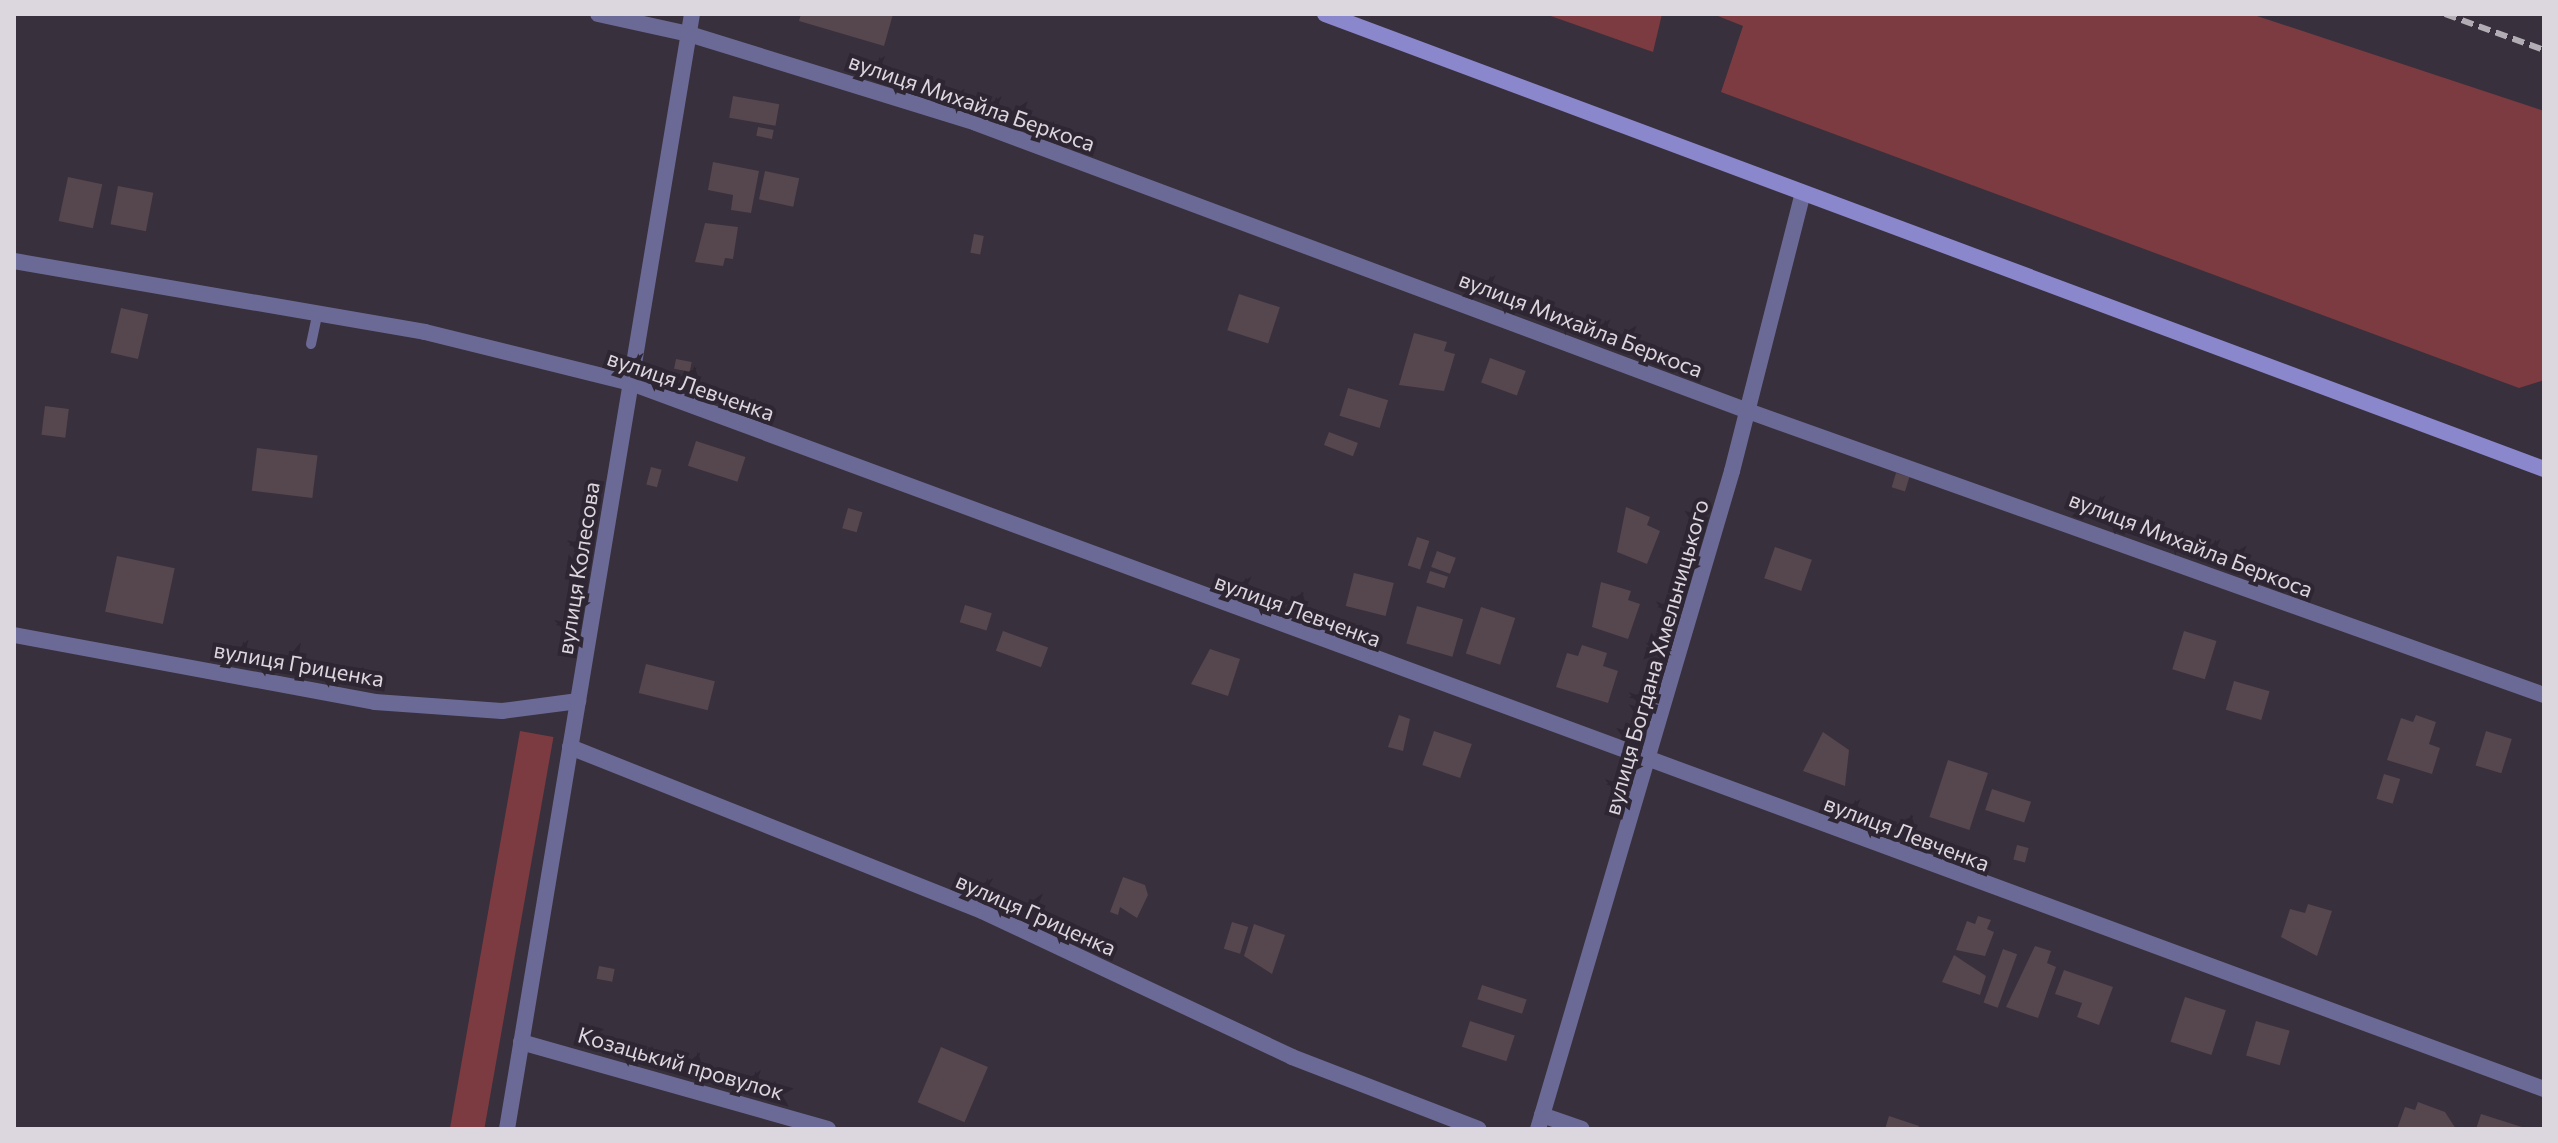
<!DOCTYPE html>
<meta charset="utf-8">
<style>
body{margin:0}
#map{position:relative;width:2558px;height:1143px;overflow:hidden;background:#38303c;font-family:Commissioner,sans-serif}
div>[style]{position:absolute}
.green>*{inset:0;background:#7b3b41;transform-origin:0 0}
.building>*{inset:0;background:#56464e;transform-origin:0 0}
.lane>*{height:10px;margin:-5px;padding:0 5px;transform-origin:5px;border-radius:5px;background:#6b6a96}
.street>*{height:16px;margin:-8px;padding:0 8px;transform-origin:8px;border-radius:8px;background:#6b6a96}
.secondary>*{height:16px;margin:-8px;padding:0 8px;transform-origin:8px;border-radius:8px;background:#8a87cd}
.rail>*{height:6px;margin-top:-3px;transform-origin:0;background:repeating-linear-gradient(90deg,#b2acb5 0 12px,transparent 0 18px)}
span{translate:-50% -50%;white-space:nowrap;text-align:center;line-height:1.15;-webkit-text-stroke:8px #2e2632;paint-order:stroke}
.street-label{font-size:22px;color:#dcd6de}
.frame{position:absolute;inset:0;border:16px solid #dcd6de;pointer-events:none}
</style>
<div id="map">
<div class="green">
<i style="clip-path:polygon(1545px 14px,1662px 14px,1653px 52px)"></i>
<i style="clip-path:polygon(1713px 14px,2251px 14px,2544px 111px,2544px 380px,2519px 388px,1721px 92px,1743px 26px)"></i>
<i style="left:520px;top:731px;width:34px;height:403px;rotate:10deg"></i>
</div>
<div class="building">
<i style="clip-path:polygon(801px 14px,893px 14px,884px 46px,799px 21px)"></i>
<i style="left:733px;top:96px;width:47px;height:22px;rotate:10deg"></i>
<i style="left:758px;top:127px;width:16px;height:9px;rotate:11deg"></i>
<i style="clip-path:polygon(713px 162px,759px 171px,751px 213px,731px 210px,733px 195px,708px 190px)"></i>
<i style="left:765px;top:171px;width:35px;height:29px;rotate:12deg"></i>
<i style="left:68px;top:177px;width:35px;height:45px;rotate:12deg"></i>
<i style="left:118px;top:186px;width:36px;height:39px;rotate:11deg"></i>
<i style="clip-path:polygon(705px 223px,738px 227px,733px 259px,725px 258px,723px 266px,695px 262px)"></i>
<i style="left:974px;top:234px;width:10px;height:19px;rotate:11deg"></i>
<i style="left:1239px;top:294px;width:43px;height:38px;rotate:18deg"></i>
<i style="left:121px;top:308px;width:28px;height:46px;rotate:13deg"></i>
<i style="clip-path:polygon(1414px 333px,1447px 342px,1444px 351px,1455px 354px,1444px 391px,1399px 385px)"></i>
<i style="left:1490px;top:358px;width:38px;height:26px;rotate:20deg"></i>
<i style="left:676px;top:359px;width:16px;height:10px;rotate:11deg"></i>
<i style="left:1348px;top:388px;width:42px;height:29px;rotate:17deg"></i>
<i style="left:45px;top:406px;width:24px;height:29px;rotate:7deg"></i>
<i style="left:1329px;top:432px;width:31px;height:14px;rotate:21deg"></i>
<i style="left:696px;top:441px;width:52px;height:26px;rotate:18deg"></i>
<i style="left:257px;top:448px;width:61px;height:43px;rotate:7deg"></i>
<i style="left:651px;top:467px;width:11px;height:18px;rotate:15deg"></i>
<i style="left:1896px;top:473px;width:14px;height:15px;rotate:17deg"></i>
<i style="clip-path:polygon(1626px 507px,1650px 517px,1647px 525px,1660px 531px,1647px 564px,1617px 552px)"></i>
<i style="left:848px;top:508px;width:15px;height:21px;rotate:16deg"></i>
<i style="left:1417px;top:537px;width:13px;height:30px;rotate:18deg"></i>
<i style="left:1775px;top:547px;width:39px;height:33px;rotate:19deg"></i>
<i style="left:1437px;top:551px;width:20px;height:17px;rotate:20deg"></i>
<i style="left:117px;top:556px;width:59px;height:57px;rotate:12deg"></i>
<i style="left:1430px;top:571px;width:19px;height:12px;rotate:18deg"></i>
<i style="left:1354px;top:573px;width:41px;height:34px;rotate:14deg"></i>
<i style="clip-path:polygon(1601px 582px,1631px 591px,1628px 600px,1640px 604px,1628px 639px,1592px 627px)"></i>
<i style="left:965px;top:605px;width:28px;height:18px;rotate:17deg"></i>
<i style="left:1417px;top:606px;width:48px;height:39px;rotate:16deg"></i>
<i style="left:1481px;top:607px;width:36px;height:49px;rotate:18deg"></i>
<i style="left:1003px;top:631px;width:48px;height:21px;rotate:20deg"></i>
<i style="left:2184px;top:631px;width:34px;height:40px;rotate:17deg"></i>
<i style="clip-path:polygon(1582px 645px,1607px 653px,1603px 666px,1618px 671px,1608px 703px,1556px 687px,1567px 653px,1578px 656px)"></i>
<i style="clip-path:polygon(1210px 649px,1240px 659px,1228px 696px,1191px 684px)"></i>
<i style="left:646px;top:664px;width:71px;height:30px;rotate:14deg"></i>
<i style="left:2234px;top:681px;width:37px;height:30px;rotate:16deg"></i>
<i style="clip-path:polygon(1399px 715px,1410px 719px,1403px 751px,1388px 747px)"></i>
<i style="clip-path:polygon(2416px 715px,2436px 722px,2429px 744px,2440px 748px,2432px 774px,2387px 760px,2401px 718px,2413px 722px)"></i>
<i style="left:1434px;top:731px;width:40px;height:36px;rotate:19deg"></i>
<i style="left:2486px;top:731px;width:27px;height:36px;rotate:17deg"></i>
<i style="clip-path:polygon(1823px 732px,1849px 750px,1845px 786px,1803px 771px)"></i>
<i style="left:1948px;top:760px;width:42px;height:60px;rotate:18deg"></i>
<i style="left:2384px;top:774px;width:17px;height:26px;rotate:17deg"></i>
<i style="left:1992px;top:789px;width:41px;height:22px;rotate:18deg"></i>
<i style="left:2017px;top:845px;width:12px;height:15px;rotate:14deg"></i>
<i style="clip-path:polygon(1123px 877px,1145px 885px,1148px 895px,1137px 918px,1120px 907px,1118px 915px,1110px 912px)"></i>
<i style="clip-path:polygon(2308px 904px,2332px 911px,2317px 956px,2281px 937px,2290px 909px,2305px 913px)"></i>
<i style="clip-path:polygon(1978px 916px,1991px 920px,1987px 929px,1994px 932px,1985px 956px,1956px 950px,1967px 921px,1975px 924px)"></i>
<i style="left:1232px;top:922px;width:17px;height:28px;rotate:17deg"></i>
<i style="clip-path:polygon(1254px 924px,1285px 935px,1272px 974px,1244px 956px)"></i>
<i style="clip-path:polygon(2035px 946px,2051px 951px,2047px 963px,2056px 967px,2038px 1018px,2006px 1007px)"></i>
<i style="left:2003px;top:949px;width:15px;height:57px;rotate:20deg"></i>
<i style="clip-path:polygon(1954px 955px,1986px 976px,1980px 995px,1942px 982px)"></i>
<i style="left:599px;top:966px;width:16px;height:13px;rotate:11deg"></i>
<i style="clip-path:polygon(2064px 970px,2113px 987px,2099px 1025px,2077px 1017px,2082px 1003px,2055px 994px)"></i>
<i style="left:1482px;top:985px;width:47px;height:15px;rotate:18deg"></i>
<i style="left:2185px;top:997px;width:43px;height:47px;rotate:18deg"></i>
<i style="left:1470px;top:1021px;width:47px;height:27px;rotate:18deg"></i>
<i style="left:2256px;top:1021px;width:35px;height:36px;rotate:16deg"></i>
<i style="left:941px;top:1047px;width:51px;height:60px;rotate:23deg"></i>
<i style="clip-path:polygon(2418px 1102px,2445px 1112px,2456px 1129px,2397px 1129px,2405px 1107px,2415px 1110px)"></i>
<i style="clip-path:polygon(2481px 1114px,2525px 1128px,2525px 1129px,2476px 1129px)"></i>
<i style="clip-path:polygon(1889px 1116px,1919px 1126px,1918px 1129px,1885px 1129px)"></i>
</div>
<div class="lane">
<i style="left:311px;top:344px;width:33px;rotate:-78deg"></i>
</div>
<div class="street">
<i style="left:598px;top:14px;width:93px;rotate:12.4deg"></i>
<i style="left:689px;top:34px;width:300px;rotate:17.2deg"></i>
<i style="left:976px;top:123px;width:824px;rotate:20.46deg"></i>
<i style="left:1748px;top:411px;width:845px;rotate:19.64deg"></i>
<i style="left:14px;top:261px;width:417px;rotate:9.8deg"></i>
<i style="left:425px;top:332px;width:212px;rotate:13.9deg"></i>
<i style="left:631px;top:383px;width:2039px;rotate:20.26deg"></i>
<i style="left:14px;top:635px;width:367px;rotate:10.5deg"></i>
<i style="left:375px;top:702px;width:127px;rotate:4.1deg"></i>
<i style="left:502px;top:711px;width:77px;rotate:-7.5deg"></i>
<i style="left:570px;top:747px;width:443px;rotate:21.7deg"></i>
<i style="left:982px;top:911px;width:343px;rotate:25.2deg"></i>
<i style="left:1292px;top:1057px;width:200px;rotate:21.1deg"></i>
<i style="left:521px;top:1042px;width:319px;rotate:15.8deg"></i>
<i style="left:1542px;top:1115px;width:42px;rotate:19.3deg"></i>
<i style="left:507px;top:1129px;width:1130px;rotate:-80.58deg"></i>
<i style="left:1538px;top:1129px;width:686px;rotate:-73.57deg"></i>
<i style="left:1732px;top:471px;width:287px;rotate:-75.7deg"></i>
</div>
<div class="secondary">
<i style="left:1325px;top:14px;width:1301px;rotate:20.47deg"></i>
</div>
<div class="rail">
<i style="left:2445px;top:14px;width:105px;rotate:20deg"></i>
</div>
<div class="street-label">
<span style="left:972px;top:102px;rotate:19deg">вулиця Михайла Беркоса</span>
<span style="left:1581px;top:324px;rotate:21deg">вулиця Михайла Беркоса</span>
<span style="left:691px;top:385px;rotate:19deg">вулиця Левченка</span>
<span style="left:2191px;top:544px;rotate:21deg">вулиця Михайла Беркоса</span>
<span style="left:578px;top:568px;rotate:-81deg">вулиця Колесова</span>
<span style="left:1298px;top:610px;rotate:20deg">вулиця Левченка</span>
<span style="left:1656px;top:657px;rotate:-74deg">вулиця Богдана Хмельницького</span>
<span style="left:299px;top:664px;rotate:10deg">вулиця Гриценка</span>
<span style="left:1907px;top:833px;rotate:21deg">вулиця Левченка</span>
<span style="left:1036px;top:914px;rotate:24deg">вулиця Гриценка</span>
<span style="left:681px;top:1063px;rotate:16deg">Козацький провулок</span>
</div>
<div class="frame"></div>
</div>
